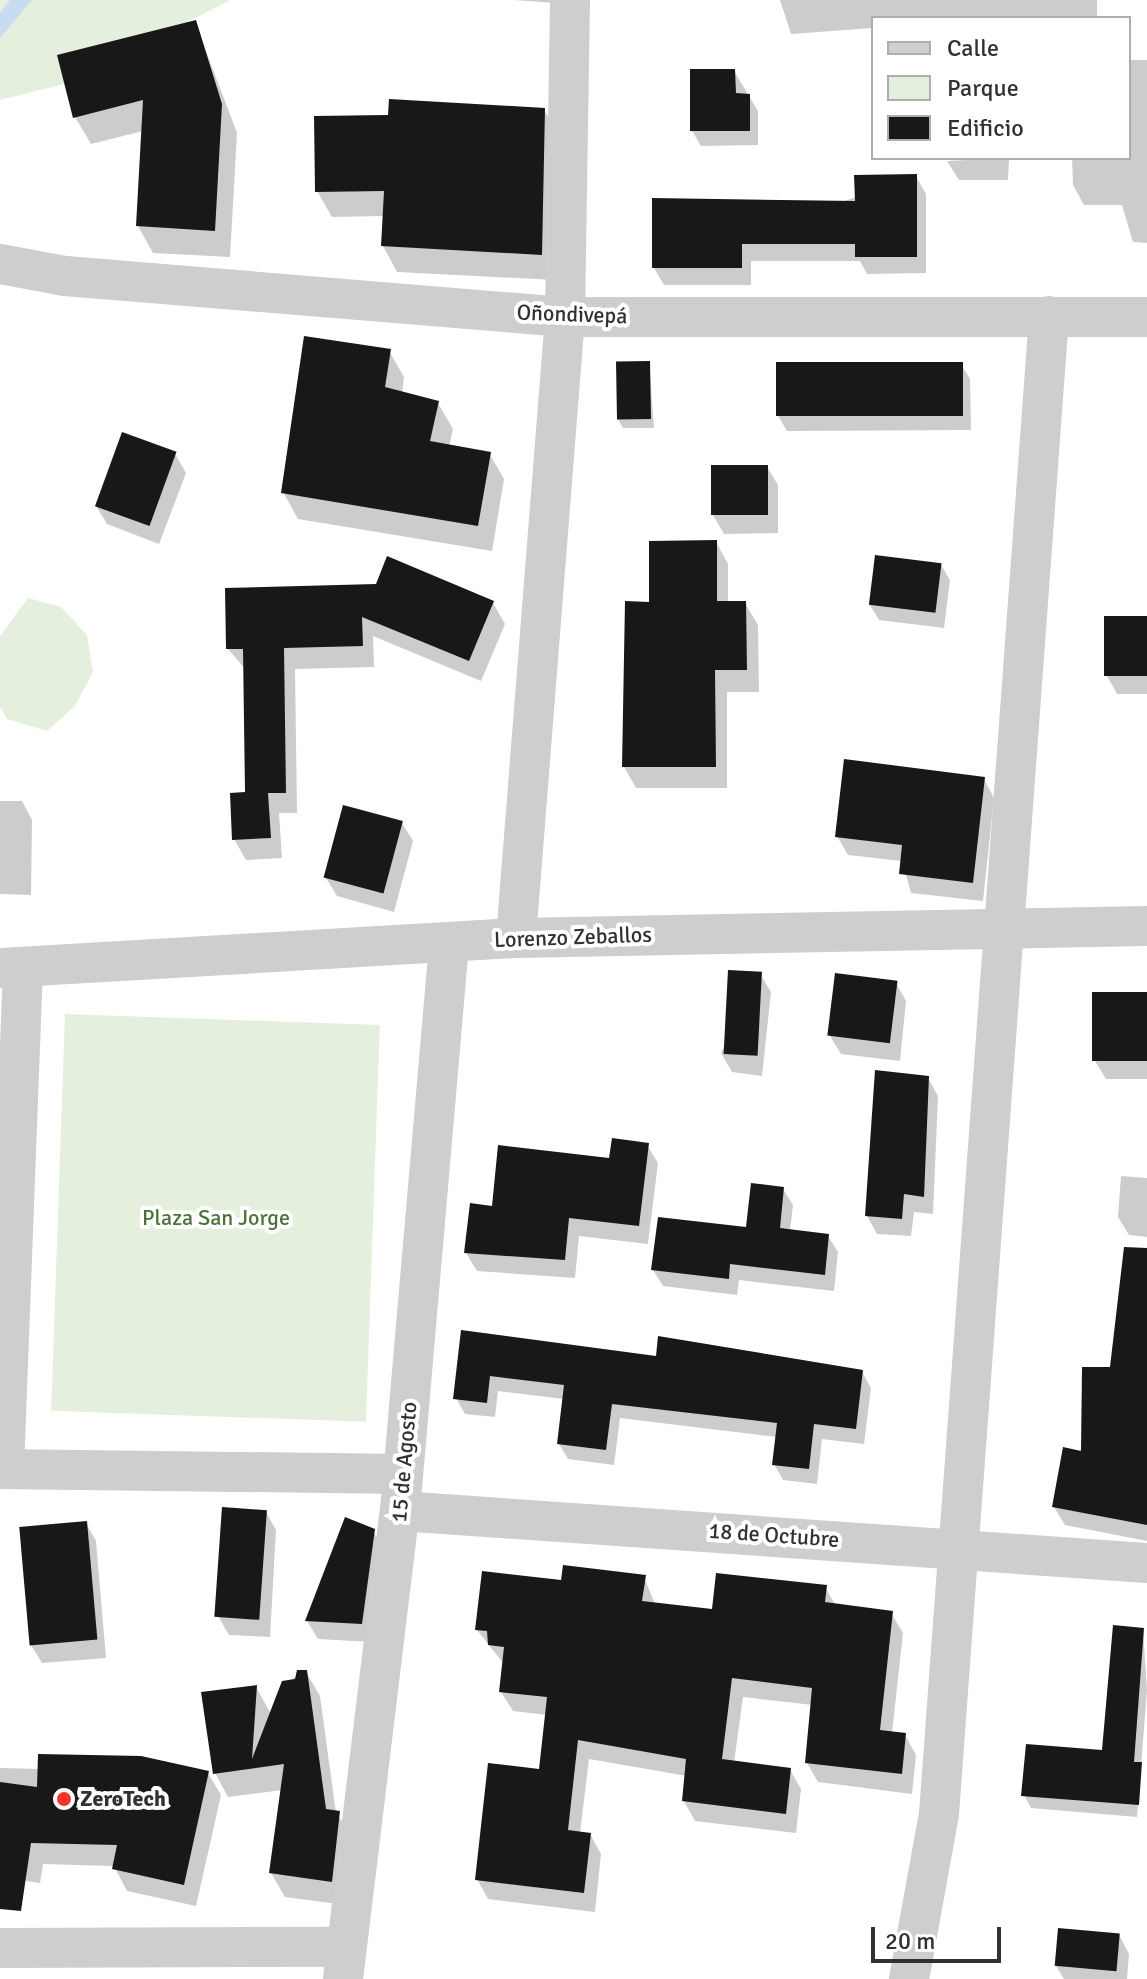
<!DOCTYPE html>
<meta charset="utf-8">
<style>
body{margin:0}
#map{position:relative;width:1147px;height:1979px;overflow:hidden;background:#fff;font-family:Signika,sans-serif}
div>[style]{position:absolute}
.green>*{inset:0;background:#e5efde;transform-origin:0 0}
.water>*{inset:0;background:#c9dbf0}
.shadow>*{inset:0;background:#0003}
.building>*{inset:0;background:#181818;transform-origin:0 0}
.minor>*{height:40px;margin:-20px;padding:0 20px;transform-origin:20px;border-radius:20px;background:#cecece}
.dots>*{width:22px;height:22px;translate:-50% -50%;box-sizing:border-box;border:4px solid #fff;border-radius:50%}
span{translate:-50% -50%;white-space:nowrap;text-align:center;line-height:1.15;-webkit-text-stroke:8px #fff;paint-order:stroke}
.street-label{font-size:22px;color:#313131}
.park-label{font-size:22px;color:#4c713a}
.poi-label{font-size:22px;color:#313131;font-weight:700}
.left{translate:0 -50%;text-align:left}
.legend{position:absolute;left:871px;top:16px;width:260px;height:144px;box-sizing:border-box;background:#fff;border:2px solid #adadad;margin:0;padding:10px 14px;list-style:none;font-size:24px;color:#313131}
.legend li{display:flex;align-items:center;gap:16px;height:40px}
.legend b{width:40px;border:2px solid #adadad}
.scale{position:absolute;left:871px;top:1927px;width:130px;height:36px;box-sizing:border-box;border:4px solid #313131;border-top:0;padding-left:10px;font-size:24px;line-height:28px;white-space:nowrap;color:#313131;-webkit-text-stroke:6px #fff;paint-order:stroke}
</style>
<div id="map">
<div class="green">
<i style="clip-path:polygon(0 0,231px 0,64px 84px,0 100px)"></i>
<i style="clip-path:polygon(28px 598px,61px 607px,87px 635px,93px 672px,75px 706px,47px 731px,7px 719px,0 707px,0 636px)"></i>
<i style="left:65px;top:1014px;width:315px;height:397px;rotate:2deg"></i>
</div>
<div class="water">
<i style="clip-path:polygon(10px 0,32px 0,0 38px,0 13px)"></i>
</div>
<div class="shadow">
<i style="clip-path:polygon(514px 0,556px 0,556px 3px)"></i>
<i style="clip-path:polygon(780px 0,1097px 0,1097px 18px,873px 18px,873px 28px,791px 34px)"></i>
<i style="clip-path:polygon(195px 22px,237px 133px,230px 257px,153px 253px,138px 226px,143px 131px,91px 144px,75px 117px)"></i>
<i style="clip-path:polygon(1129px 60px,1147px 60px,1147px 243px,1133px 242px,1122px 205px,1084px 205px,1073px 185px,1072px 158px,1129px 158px)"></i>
<i style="clip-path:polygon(734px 71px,758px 111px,758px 145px,701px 146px,692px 131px)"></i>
<i style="clip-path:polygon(544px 110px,559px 135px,556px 280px,397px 272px,383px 246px,384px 216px,332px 217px,317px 191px)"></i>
<i style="clip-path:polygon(1009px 158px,1008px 180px,959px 180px,947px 161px)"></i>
<i style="clip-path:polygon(916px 176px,926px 194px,926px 273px,867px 274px,860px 261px,751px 261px,751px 285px,664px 285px,654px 268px)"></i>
<i style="clip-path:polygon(389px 351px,404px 377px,402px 394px,438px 403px,453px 429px,449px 447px,489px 453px,504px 479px,492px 551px,298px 519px,283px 492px)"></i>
<i style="clip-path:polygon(649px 363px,654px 428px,623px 428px,618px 419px)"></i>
<i style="clip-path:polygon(961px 364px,970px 379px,971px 430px,787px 431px,778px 416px)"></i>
<i style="clip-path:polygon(175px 454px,186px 473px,159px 544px,107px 524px,96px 506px)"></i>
<i style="clip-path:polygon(767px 467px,778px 485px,778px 533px,724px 534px,713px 515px)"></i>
<i style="clip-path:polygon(716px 542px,728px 564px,728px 603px,745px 603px,758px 625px,759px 692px,727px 692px,727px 788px,636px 788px,624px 767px,651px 604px)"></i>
<i style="clip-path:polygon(941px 565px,950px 580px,944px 628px,879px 620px,870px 605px)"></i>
<i style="clip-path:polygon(227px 590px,493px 603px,505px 624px,481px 681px,373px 636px,374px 667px,295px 669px,297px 813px,279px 813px,282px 858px,246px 860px,234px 839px,247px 794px,246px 670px,228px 649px)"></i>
<i style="clip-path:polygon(1147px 618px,1147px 694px,1117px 694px,1107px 676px)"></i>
<i style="clip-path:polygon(984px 779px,994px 798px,983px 901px,911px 893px,902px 861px,848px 855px,837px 836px)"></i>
<i style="clip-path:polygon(0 801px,22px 801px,32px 820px,31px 895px,0 894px)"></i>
<i style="clip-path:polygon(402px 823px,413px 841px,394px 912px,337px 896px,326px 878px)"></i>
<i style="clip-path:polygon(760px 974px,771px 992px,762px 1076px,732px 1072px,721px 1053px)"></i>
<i style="clip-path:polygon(896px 983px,906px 1001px,900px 1061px,841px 1054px,830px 1036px)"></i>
<i style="clip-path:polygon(1147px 994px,1147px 1079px,1106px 1079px,1095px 1061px)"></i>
<i style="clip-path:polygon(928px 1078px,938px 1096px,933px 1214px,914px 1212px,911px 1236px,877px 1234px,867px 1216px)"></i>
<i style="clip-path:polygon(647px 1145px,658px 1163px,648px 1244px,579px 1236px,575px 1278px,477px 1271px,466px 1253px,493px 1209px)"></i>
<i style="clip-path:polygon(1121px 1176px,1147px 1178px,1147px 1237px,1129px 1235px,1118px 1217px)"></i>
<i style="clip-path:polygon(783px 1189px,793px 1205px,790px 1231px,828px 1236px,838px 1252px,834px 1291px,739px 1280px,737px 1295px,663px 1286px,653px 1270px,747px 1229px)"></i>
<i style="clip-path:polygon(1147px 1305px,1147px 1541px,1065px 1525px,1054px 1507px)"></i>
<i style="clip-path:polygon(463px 1332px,658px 1358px,862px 1372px,871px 1388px,864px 1444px,822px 1439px,817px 1484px,783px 1480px,774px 1464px,777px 1437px,620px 1418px,614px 1465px,568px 1459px,559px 1444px,564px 1399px,498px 1391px,495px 1417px,465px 1414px,456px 1398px)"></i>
<i style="clip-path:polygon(266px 1512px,276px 1530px,270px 1637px,229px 1635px,218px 1616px)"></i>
<i style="clip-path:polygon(86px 1523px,96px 1541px,106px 1658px,42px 1663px,31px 1645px)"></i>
<i style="clip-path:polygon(373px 1531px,384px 1550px,372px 1642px,318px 1639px,307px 1621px)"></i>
<i style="clip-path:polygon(644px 1577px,655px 1604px,714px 1611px,825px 1587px,836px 1606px,891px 1613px,903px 1633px,892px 1733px,905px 1735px,916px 1755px,912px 1794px,818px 1782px,807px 1763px,813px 1705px,743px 1697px,734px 1763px,790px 1770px,801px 1789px,796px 1833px,695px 1821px,684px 1801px,687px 1776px,589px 1759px,580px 1833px,590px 1834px,601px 1854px,595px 1912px,488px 1899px,477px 1879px,540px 1772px,547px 1715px,513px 1711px,501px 1692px,504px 1664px,477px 1630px,563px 1582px)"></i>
<i style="clip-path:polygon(1143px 1630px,1147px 1690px,1137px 1817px,1031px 1808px,1024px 1795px,1103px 1752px)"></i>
<i style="clip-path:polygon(306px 1672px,320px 1696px,336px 1813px,353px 1837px,345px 1905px,285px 1897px,271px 1873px,282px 1790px,228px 1797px,215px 1773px,256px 1687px,271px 1714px,284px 1683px)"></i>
<i style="clip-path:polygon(0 1768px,208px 1773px,221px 1795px,196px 1906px,127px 1891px,114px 1866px,43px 1864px,40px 1883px,0 1877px)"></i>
<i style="clip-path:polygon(1119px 1935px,1129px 1954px,1127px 1979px,1064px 1979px,1056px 1966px)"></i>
</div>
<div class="building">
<i style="clip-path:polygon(196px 20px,222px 104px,215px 231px,136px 226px,143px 100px,73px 118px,57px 55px)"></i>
<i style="clip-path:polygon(690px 69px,735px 69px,736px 93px,750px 94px,750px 131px,690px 131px)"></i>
<i style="clip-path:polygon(389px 99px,545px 108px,542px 255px,381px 246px,384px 191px,315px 192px,314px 116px,388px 115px)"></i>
<i style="clip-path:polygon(917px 174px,917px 257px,855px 257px,855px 244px,742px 244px,742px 268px,652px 268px,652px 198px,855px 201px,854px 175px)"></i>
<i style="clip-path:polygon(304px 336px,391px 349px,385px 387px,439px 401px,430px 441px,491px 452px,478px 526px,281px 493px)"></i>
<i style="left:650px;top:361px;width:58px;height:34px;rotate:89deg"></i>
<i style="left:776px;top:362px;width:187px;height:54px"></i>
<i style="left:122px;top:432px;width:58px;height:79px;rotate:20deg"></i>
<i style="left:711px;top:465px;width:57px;height:50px"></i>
<i style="clip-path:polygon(717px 540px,717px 601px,746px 601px,747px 670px,715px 670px,716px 767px,622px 767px,625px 601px,649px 602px,649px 541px)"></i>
<i style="left:875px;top:555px;width:67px;height:50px;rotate:7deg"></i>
<i style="clip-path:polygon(387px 556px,494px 601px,469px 661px,362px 617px,363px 646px,284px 648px,286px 793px,268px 793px,271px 838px,232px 840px,230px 793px,245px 792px,243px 649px,226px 649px,225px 588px,376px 584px)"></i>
<i style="left:1104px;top:616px;width:43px;height:60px"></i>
<i style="clip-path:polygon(844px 759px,985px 777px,973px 883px,899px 874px,902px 845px,835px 837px)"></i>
<i style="left:343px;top:805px;width:62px;height:75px;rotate:15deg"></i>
<i style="left:728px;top:970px;width:34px;height:84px;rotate:3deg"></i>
<i style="left:835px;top:973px;width:63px;height:63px;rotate:7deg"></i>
<i style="left:1147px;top:992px;width:69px;height:55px;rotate:90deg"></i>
<i style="clip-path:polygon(875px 1070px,929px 1076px,924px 1197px,904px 1194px,902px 1219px,865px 1216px)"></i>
<i style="clip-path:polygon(612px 1138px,649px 1143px,639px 1226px,569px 1218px,565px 1260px,464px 1253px,470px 1203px,492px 1206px,498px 1145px,609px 1158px)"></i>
<i style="clip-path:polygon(751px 1183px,784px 1187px,780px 1228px,829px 1234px,825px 1275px,730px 1264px,729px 1279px,651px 1270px,658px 1217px,746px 1227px)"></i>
<i style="clip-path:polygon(1124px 1247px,1147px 1248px,1147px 1525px,1052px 1507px,1063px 1447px,1081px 1451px,1082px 1367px,1110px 1367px)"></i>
<i style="clip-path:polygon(461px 1330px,656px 1356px,658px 1336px,863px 1370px,856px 1429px,814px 1424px,809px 1469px,772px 1465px,777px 1423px,612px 1404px,606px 1450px,557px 1444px,564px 1385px,490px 1376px,487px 1403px,453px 1399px)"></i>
<i style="left:222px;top:1507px;width:45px;height:110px;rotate:4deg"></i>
<i style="clip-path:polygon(345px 1517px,375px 1529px,362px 1624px,305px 1621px)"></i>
<i style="left:87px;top:1521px;width:119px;height:68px;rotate:85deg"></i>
<i style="clip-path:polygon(563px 1565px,646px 1575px,642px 1601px,712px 1609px,716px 1573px,827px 1585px,825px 1602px,893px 1611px,880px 1730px,906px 1733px,902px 1774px,805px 1763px,812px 1688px,732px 1678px,722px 1759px,791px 1768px,786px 1814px,682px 1801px,686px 1759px,578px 1740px,568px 1830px,591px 1833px,584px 1893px,475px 1880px,488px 1763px,539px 1769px,547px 1697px,499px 1692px,504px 1647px,488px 1645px,487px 1631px,475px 1630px,482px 1571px,561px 1580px)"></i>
<i style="clip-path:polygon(1113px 1625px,1144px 1628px,1134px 1762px,1142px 1762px,1139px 1805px,1021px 1796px,1026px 1744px,1102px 1750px)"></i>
<i style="clip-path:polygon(297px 1670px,307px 1670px,326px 1809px,340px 1811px,332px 1882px,269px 1873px,284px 1764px,213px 1774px,201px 1692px,257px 1685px,252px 1759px,282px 1681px,295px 1679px)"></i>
<i style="clip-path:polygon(38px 1754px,141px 1756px,209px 1771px,184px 1885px,112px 1869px,117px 1845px,31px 1843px,21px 1911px,0 1909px,0 1782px,37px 1787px)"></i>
<i style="left:1058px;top:1928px;width:62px;height:38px;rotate:5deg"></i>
</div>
<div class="minor">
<i style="left:0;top:264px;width:66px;rotate:10.5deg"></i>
<i style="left:65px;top:276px;width:502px;rotate:4.69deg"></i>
<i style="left:565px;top:317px;width:582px"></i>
<i style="left:516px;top:938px;width:623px;rotate:-85.49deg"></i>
<i style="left:565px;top:317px;width:317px;rotate:-89.1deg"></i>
<i style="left:0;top:968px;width:517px;rotate:-3.33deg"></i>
<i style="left:516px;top:938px;width:631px;rotate:-1.09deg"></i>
<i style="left:0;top:1469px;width:403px;rotate:0.7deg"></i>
<i style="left:4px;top:1469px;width:501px;rotate:-87.83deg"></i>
<i style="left:400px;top:1511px;width:749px;rotate:3.98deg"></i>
<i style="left:0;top:1948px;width:346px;rotate:-0.2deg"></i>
<i style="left:343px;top:1979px;width:471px;rotate:-83.1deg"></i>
<i style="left:400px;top:1511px;width:569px;rotate:-85.06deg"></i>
<i style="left:909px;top:1979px;width:168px;rotate:-79.7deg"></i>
<i style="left:939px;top:1814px;width:1502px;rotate:-85.8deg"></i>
</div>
<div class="dots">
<i style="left:64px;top:1799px;background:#f43527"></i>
</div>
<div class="street-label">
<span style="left:572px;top:314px;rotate:2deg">Oñondivepá</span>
<span style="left:573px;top:937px;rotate:-2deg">Lorenzo Zeballos</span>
<span style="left:404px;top:1462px;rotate:-85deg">15 de Agosto</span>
<span style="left:774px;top:1535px;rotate:4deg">18 de Octubre</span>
</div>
<div class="park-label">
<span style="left:216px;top:1218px">Plaza San Jorge</span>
</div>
<div class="poi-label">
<span class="left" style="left:80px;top:1799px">ZeroTech</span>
</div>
<ul class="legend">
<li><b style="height:10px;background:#cecece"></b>Calle</li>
<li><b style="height:22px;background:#e5efde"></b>Parque</li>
<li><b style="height:22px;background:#181818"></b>Edificio</li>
</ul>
<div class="scale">20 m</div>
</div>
